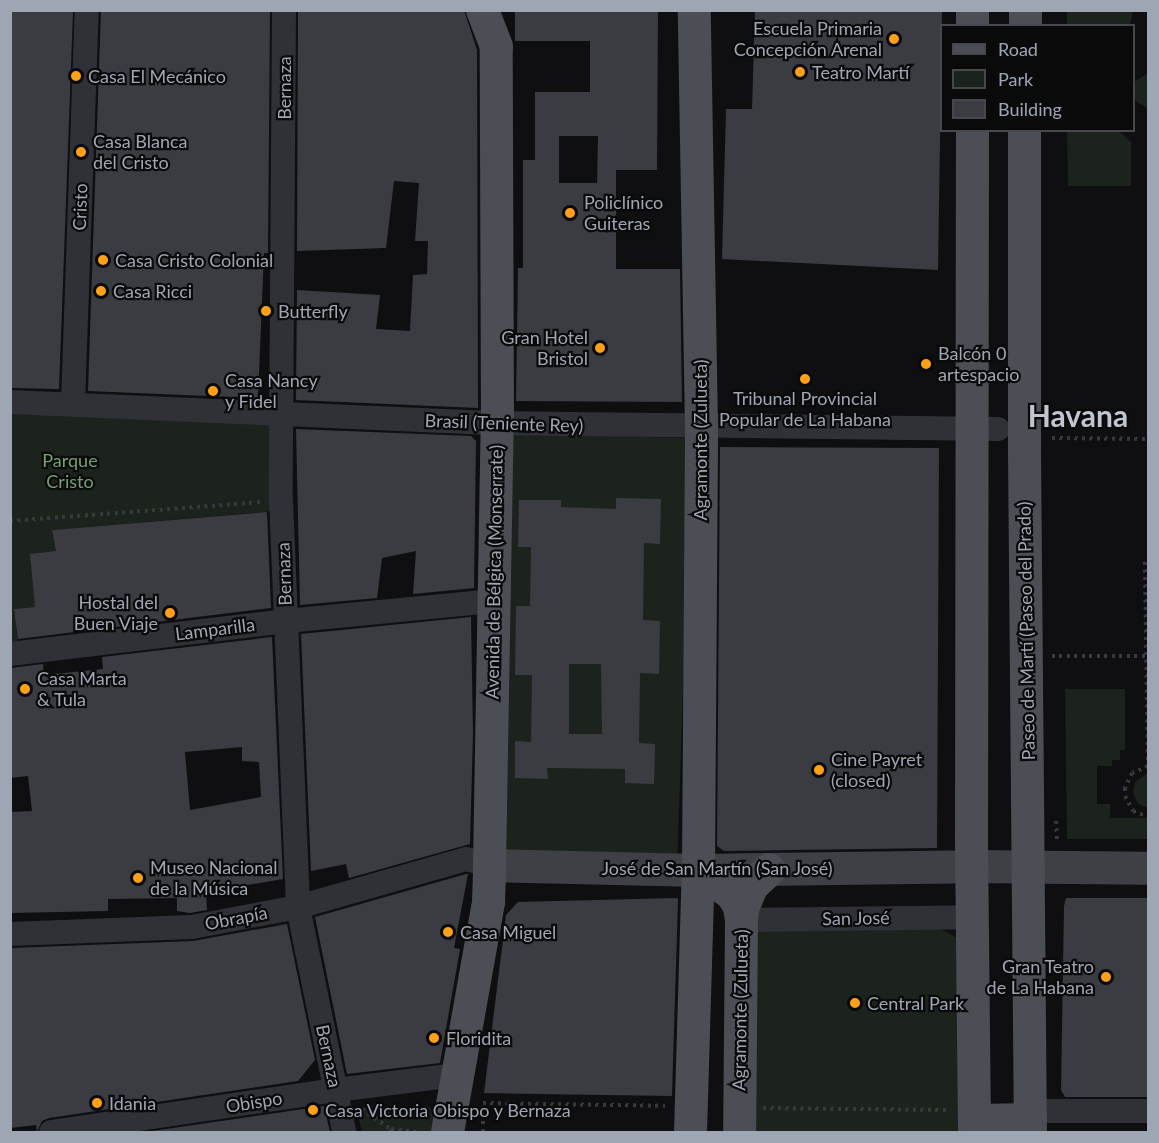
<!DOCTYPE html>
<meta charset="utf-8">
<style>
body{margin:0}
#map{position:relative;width:1159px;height:1143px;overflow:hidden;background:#0f0f11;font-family:Lato,sans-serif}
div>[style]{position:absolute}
.green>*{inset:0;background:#1b231c;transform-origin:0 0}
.building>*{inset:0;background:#3b3c41}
.path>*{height:4px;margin-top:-2px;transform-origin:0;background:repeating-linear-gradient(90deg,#36383d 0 3px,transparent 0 7.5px)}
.street>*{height:24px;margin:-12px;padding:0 12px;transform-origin:12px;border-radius:12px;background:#303136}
.secondary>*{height:33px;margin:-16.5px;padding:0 16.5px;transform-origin:16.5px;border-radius:16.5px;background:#3e4046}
.primary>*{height:33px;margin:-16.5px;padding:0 16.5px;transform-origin:16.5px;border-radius:16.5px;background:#4c4e55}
.dots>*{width:16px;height:16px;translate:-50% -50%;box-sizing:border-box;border:3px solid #0a0a0b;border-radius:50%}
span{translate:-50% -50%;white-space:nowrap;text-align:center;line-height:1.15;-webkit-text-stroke:4.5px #0a0a0b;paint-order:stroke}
.poi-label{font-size:18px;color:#9fa6b3}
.right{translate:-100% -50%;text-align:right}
.left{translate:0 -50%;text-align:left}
.street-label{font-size:18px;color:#9fa6b3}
.park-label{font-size:18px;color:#75a074}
.town-label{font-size:30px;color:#c0c5cf;font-weight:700}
.frame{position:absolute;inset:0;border:12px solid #9fa6b3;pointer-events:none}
.legend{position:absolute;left:940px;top:24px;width:195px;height:108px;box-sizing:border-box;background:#0a0a0b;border:2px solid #46484e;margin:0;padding:8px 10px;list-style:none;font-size:18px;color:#9fa6b3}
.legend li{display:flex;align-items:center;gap:12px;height:30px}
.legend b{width:30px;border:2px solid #46484e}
</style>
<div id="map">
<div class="green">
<i style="clip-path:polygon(1148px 10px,1133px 11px,1130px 25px,1067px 25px,1067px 11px)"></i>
<i style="clip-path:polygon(1148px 73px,1148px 108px,1147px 108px,1134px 100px,1134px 82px)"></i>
<i style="clip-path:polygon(1067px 131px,1119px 131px,1131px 142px,1131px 186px,1068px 186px)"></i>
<i style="clip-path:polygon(11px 414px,272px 420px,274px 511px,52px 530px,56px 551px,35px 607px,15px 609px,18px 645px,11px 646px)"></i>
<i style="left:503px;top:432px;width:189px;height:421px;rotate:2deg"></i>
<i style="clip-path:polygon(1065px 689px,1125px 689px,1125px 750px,1120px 750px,1120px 760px,1112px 760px,1112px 766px,1097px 766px,1097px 804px,1110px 804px,1110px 818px,1148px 818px,1148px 839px,1067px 839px)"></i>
<i style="clip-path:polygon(1148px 773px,1148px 808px,1138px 804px,1133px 793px,1135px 782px)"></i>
<i style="clip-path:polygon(768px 925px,939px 928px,957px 938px,959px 1132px,754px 1132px,750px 938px)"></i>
<i style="clip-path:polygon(366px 1106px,430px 1107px,434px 1118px,432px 1132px,362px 1132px,359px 1119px)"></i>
</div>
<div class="building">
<i style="clip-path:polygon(10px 10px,73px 12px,59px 389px,10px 388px)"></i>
<i style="clip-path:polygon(101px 10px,270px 10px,268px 253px,264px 253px,258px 398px,88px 391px)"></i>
<i style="clip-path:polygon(298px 10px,464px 10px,477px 50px,478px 408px,296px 400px,297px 290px,380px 295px,376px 329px,410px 331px,413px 275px,427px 274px,428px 241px,415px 241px,419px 183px,394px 181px,386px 248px,297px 251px)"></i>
<i style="clip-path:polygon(evenodd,515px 10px,658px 10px,657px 170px,616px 170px,616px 269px,680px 269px,682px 402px,516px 401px,518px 268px,523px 268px,523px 160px,535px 160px,535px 92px,590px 92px,590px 41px,515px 41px,515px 10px,559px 136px,598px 136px,597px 183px,559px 183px,559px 136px)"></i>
<i style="clip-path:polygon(755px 10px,942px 10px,938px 270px,722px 259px,726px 109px,752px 109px)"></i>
<i style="clip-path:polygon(296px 429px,471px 436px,476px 441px,474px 588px,413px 594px,416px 551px,382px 558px,377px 598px,300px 605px)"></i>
<i style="clip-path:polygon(720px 447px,939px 448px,937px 848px,724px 851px,717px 846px)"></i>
<i style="clip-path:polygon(evenodd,616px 498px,661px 499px,660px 544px,644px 543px,643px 620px,660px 621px,659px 674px,640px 673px,639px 743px,655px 744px,654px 784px,625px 783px,625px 769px,547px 768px,548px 779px,515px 778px,515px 741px,531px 742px,532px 675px,515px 675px,516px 606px,530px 606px,531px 547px,518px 547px,519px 500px,561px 500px,561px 507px,616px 509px,616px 498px,569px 664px,601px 664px,602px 734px,569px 734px,569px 664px)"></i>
<i style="clip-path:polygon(267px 512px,271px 608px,18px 639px,14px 609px,35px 607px,30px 554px,56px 551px,52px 530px)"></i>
<i style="clip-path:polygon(471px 617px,473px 734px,470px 844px,349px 878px,346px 864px,311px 871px,301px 634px)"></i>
<i style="clip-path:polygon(evenodd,272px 637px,283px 879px,206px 892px,207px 910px,190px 913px,177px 911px,177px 898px,108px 899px,108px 911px,10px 913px,10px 812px,32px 811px,28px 776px,10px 778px,10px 668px,43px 664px,44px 675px,103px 669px,102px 657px,272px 637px,242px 747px,242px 761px,259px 762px,261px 797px,190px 810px,185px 752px,242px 747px)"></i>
<i style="clip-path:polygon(466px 874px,468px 874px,454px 948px,460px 949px,440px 1063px,347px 1074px,315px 917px)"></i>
<i style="clip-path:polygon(676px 898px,678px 899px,672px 1096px,484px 1093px,506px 915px,518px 902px)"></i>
<i style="clip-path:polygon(1066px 898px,1149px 898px,1149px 1097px,1065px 1097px,1061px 1090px,1064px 906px)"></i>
<i style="clip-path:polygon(287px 924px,315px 1060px,298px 1081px,49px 1118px,42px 1121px,37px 1132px,36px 1125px,10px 1128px,10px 948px,193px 941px)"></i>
<i style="clip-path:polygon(324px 1106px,330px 1132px,145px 1132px)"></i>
</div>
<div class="path">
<i style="left:1052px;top:438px;width:96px;rotate:0.6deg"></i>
<i style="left:10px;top:521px;width:252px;rotate:-4.3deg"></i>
<i style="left:1145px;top:562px;width:204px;rotate:89.2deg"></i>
<i style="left:1052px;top:656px;width:96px"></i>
<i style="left:1148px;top:766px;width:17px;rotate:156deg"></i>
<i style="left:1132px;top:773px;width:17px;rotate:115deg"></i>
<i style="left:1125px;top:788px;width:8px;rotate:90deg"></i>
<i style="left:1125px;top:796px;width:17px;rotate:62deg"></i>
<i style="left:1133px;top:811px;width:16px;rotate:22deg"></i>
<i style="left:1056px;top:821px;width:20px;rotate:87deg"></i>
<i style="left:763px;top:1108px;width:185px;rotate:0.6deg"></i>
<i style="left:362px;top:1109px;width:35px;rotate:35deg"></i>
<i style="left:370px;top:1110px;width:56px;rotate:1deg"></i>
<i style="left:391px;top:1132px;width:3px;rotate:-90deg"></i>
<i style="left:391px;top:1129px;width:30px;rotate:6deg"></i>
<i style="left:483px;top:1132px;width:29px;rotate:-90deg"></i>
<i style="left:483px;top:1103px;width:182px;rotate:0.9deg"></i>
</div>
<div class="street">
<i style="left:284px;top:10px;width:490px;rotate:90.4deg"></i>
<i style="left:281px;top:500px;width:407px;rotate:87.6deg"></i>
<i style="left:298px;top:907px;width:230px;rotate:78.4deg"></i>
<i style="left:10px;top:402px;width:487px;rotate:2.5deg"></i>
<i style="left:497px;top:423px;width:501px;rotate:0.69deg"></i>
<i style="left:73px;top:403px;width:393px;rotate:-88deg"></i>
<i style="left:10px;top:654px;width:278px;rotate:-6.8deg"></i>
<i style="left:286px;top:621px;width:207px;rotate:-5.5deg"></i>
<i style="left:741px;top:920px;width:230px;rotate:-0.7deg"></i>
<i style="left:10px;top:934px;width:182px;rotate:-2.2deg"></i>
<i style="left:192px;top:927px;width:108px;rotate:-10.7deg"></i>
<i style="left:298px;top:907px;width:175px;rotate:-15.9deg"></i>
<i style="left:466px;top:859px;width:24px;rotate:15deg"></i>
<i style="left:1030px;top:1111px;width:118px"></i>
<i style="left:51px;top:1132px;width:288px;rotate:-8.4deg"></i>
<i style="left:336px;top:1090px;width:122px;rotate:-7.1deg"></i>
</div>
<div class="secondary">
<i style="left:489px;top:865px;width:209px;rotate:1.4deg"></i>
<i style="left:698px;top:870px;width:273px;rotate:-0.8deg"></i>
<i style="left:971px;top:866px;width:177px;rotate:0.6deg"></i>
</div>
<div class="primary">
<i style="left:972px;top:10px;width:16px;rotate:90deg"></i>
<i style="left:1025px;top:26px;width:16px;rotate:-90deg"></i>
<i style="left:972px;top:130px;width:712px;rotate:90.08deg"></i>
<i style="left:971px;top:842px;width:290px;rotate:89.4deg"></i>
<i style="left:1024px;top:130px;width:321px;rotate:90deg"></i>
<i style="left:1024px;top:451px;width:681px;rotate:89.5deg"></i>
<i style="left:698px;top:870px;width:40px;rotate:34.9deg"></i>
<i style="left:731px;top:893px;width:15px;rotate:58deg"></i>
<i style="left:739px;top:906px;width:14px;rotate:82deg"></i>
<i style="left:741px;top:920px;width:212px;rotate:90.5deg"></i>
<i style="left:741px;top:920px;width:12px;rotate:-85deg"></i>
<i style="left:742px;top:908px;width:25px;rotate:-67deg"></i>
<i style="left:752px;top:885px;width:23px;rotate:-43deg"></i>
<i style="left:974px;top:1120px;width:56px;rotate:-1deg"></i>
<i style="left:447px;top:1132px;width:235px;rotate:-79.9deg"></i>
<i style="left:488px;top:901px;width:36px;rotate:-88deg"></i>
<i style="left:489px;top:865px;width:442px;rotate:-89deg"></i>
<i style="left:497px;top:423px;width:377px;rotate:-90.2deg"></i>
<i style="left:496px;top:46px;width:39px;rotate:-111deg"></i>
<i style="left:690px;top:1132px;width:262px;rotate:-88.3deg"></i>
<i style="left:698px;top:870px;width:443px;rotate:-89.6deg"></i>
<i style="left:701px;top:427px;width:417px;rotate:-91deg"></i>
</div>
<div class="dots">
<i style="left:894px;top:39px;background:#ffa019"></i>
<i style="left:800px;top:72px;background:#ffa019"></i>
<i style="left:76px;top:76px;background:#ffa019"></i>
<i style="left:81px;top:152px;background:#ffa019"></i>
<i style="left:570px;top:213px;background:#ffa019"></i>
<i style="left:103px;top:260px;background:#ffa019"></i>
<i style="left:101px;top:291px;background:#ffa019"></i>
<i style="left:266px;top:311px;background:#ffa019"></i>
<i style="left:600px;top:348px;background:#ffa019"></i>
<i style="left:926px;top:364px;background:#ffa019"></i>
<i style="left:805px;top:379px;background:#ffa019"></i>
<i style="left:213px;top:391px;background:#ffa019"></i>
<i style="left:170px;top:613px;background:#ffa019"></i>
<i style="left:25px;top:689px;background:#ffa019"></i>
<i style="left:819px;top:770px;background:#ffa019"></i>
<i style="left:138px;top:878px;background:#ffa019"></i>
<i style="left:448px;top:932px;background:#ffa019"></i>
<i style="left:1106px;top:977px;background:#ffa019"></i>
<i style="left:855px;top:1003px;background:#ffa019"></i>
<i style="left:434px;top:1038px;background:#ffa019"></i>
<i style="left:97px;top:1103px;background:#ffa019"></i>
<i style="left:313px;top:1110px;background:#ffa019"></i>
</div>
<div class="poi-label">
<span class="right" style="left:882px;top:39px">Escuela Primaria<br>Concepción Arenal</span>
<span class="left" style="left:812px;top:72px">Teatro Martí</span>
<span class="left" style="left:88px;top:76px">Casa El Mecánico</span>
<span class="left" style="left:93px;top:152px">Casa Blanca<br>del Cristo</span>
<span class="left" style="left:584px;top:213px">Policlínico<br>Guiteras</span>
<span class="left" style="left:115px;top:260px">Casa Cristo Colonial</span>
<span class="left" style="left:113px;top:291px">Casa Ricci</span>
<span class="left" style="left:278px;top:311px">Butterfly</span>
<span class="right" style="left:588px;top:348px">Gran Hotel<br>Bristol</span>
<span class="left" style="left:938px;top:364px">Balcón 0<br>artespacio</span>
<span class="left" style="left:225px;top:391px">Casa Nancy<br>y Fidel</span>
<span style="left:805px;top:409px">Tribunal Provincial<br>Popular de La Habana</span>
<span class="right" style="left:158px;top:613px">Hostal del<br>Buen Viaje</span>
<span class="left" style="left:37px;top:689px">Casa Marta<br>&amp; Tula</span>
<span class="left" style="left:831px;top:770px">Cine Payret<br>(closed)</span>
<span class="left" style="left:150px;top:878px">Museo Nacional<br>de la Música</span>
<span class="left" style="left:460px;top:932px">Casa Miguel</span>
<span class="right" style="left:1094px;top:977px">Gran Teatro<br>de La Habana</span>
<span class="left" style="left:867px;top:1003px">Central Park</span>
<span class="left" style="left:446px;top:1038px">Floridita</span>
<span class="left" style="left:109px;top:1103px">Idania</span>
<span class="left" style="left:325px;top:1110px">Casa Victoria Obispo y Bernaza</span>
</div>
<div class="street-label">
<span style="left:284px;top:88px;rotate:-90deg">Bernaza</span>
<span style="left:80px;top:207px;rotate:-88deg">Cristo</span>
<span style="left:504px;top:423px;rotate:2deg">Brasil (Teniente Rey)</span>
<span style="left:700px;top:440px;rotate:-90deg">Agramonte (Zulueta)</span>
<span style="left:494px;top:572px;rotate:-89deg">Avenida de Bélgica (Monserrate)</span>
<span style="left:284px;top:574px;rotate:-92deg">Bernaza</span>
<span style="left:215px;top:629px;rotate:-7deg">Lamparilla</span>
<span style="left:1026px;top:631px;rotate:-91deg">Paseo de Martí (Paseo del Prado)</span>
<span style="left:717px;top:868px">José de San Martín (San José)</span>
<span style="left:236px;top:918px;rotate:-11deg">Obrapía</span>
<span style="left:856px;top:918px;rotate:-1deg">San José</span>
<span style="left:740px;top:1010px;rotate:-89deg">Agramonte (Zulueta)</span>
<span style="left:329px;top:1056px;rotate:78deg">Bernaza</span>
<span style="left:254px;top:1102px;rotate:-9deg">Obispo</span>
</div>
<div class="park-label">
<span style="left:70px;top:471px">Parque<br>Cristo</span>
</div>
<div class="town-label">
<span style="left:1078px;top:415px">Havana</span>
</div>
<div class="frame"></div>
<ul class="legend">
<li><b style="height:8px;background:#4c4e55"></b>Road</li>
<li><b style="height:16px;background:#1b231c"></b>Park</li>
<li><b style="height:16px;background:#3b3c41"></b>Building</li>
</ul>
</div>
